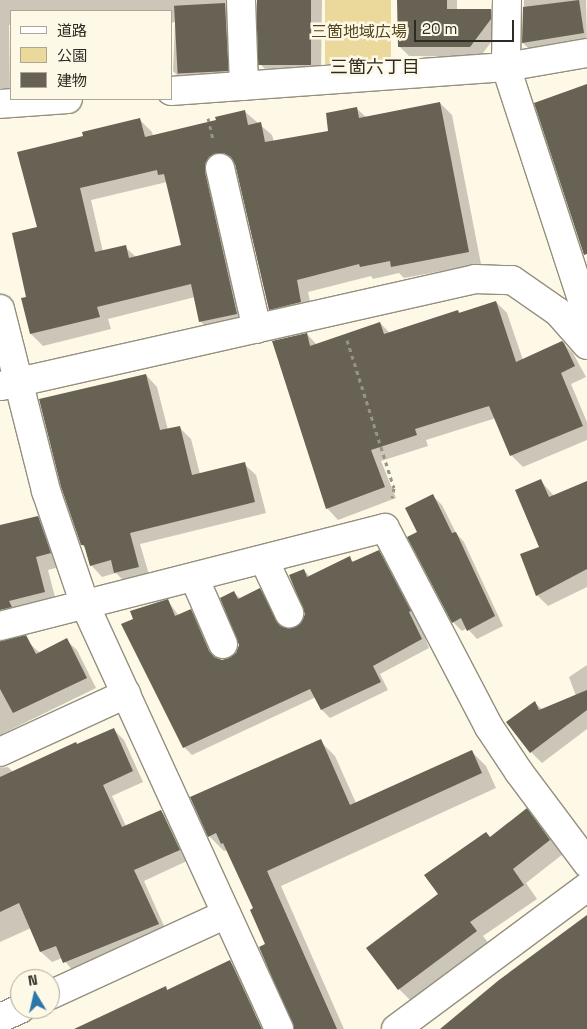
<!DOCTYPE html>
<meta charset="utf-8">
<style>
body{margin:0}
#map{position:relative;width:587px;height:1029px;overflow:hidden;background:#fef8e6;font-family:"Space Grotesk","Noto Sans JP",sans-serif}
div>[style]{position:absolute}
.green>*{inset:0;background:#ebd89b;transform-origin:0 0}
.shadow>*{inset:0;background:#0003}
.building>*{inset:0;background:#676253;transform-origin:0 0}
.path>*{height:3px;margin-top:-1.5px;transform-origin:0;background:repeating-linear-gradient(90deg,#979386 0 4px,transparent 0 8px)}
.roads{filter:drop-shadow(1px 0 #948f7e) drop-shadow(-1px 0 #948f7e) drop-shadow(0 1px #948f7e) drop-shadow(0 -1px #948f7e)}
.minor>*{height:28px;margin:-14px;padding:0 14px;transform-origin:14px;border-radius:14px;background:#fff}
span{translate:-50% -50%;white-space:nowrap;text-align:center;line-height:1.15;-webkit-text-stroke:5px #fef8e6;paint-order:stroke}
.park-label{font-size:16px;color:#53461b}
.neighbourhood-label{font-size:18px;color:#2d2b24}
.legend{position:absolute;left:10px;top:10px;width:162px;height:90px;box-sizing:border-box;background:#fef8e6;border:1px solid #aaa698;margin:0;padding:6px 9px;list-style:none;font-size:15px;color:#2d2b24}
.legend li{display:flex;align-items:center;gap:10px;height:25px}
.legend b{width:25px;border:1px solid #aaa698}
.north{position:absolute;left:10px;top:969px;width:50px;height:50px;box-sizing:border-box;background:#fef8e6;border:1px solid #aaa698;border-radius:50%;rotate:351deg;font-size:14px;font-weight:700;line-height:20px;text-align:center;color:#2d2b24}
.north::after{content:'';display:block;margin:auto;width:18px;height:22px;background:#2d76aa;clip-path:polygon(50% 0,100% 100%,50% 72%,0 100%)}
.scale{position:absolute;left:414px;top:20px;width:100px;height:22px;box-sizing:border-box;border:2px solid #2d2b24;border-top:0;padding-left:6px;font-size:15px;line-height:18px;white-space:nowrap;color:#2d2b24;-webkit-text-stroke:4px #fef8e6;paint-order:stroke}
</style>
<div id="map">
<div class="green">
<i style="left:325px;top:0;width:66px;height:64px"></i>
</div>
<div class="shadow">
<i style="clip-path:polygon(0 0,239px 0,237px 81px,183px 81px,173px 71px,175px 22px,171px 23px,171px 11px,11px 11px,11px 25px,9px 25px,10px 88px,0 88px)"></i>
<i style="clip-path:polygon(258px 0,322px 0,321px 74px,270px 74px,260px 64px)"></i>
<i style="clip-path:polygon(398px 0,457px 0,457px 10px,491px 10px,501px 20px,500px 30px,480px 57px,409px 56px,399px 46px)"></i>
<i style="clip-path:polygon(524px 0,586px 0,587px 43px,532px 52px,523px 43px)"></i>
<i style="clip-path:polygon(evenodd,440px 103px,452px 115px,481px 264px,404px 278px,399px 273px,373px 279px,371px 276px,308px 292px,313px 314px,282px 321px,270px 309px,237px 165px,228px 164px,249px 326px,212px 333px,200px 321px,195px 297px,108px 319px,111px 329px,43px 346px,31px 334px,28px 298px,38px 228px,84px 136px,140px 120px,152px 132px,153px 136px,218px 121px,244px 111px,272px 135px,274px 142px,330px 132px,356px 108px,366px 117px,440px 103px,167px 182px,183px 246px,136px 257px,125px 247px,103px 252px,91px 200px,167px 182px)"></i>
<i style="clip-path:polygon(496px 302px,507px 313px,523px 360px,562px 342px,573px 353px,586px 377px,571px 384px,587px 422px,587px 440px,523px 467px,512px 456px,496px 418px,426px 440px,428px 446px,381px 461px,396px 498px,338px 520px,327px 508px,307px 334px,317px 345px,380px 323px,390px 333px)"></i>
<i style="clip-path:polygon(146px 375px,157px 387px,168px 430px,179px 427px,191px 439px,200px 474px,244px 464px,256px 475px,266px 513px,140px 544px,150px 578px,127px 584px,116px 573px,102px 577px,91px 565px,86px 549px,82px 545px)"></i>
<i style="clip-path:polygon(540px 480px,554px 496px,587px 489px,587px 587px,548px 606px,537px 595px,541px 547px)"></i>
<i style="clip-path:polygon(433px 496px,442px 505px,456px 533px,464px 542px,503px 626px,477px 639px,467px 628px,462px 631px,453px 622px,419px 533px)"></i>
<i style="clip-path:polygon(38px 517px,51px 530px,63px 566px,48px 570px,57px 605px,12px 617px,0 604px,0 527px)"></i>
<i style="clip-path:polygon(378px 551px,386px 559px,418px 619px,429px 648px,380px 674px,388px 690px,330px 718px,322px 710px,316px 697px,192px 755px,184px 747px,168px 601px,179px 616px,190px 610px,198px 618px,216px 659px,229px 660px,237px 654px,240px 645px,234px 593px,241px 599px,260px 590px,268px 598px,284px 629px,296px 628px,303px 622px,306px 614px,304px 570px,310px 577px,349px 558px,354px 562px)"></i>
<i style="clip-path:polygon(66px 640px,77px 650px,96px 688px,2px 734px,7px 747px,0 752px,0 650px,28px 642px,40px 653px)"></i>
<i style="clip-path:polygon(587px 665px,587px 729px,542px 763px,531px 752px,535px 703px,543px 710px,576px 696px,569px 677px)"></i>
<i style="clip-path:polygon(113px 729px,124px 740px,143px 782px,112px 796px,126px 826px,161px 811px,172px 822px,189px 860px,144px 881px,168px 935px,75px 973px,62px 958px,52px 962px,41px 952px,31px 928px,0 942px,0 768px,8px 767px,14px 773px)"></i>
<i style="clip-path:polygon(320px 741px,335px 756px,356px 803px,471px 751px,486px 766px,496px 788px,281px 886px,344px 1029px,295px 1029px,255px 909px,228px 850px,224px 851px,209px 836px)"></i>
<i style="clip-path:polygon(526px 810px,540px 824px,563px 854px,526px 883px,537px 899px,483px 936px,490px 945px,412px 1002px,399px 989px,440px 895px,490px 838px)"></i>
<i style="clip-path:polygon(230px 962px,240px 972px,256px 1007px,249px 1012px,257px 1029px,77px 1029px,165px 988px,168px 991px)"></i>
</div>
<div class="building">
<i style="left:257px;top:0;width:54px;height:65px"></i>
<i style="clip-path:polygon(397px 0,447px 0,447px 9px,491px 9px,491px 19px,470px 47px,398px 47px)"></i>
<i style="clip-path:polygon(579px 0,584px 33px,522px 43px,523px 7px)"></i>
<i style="left:225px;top:3px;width:68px;height:51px;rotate:87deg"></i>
<i style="clip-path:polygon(587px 84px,587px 254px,584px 255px,534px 103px)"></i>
<i style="clip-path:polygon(evenodd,440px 102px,469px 252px,391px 267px,390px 261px,360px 267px,359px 264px,297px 280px,301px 302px,269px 310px,235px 164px,231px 157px,224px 153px,217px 153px,209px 157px,205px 164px,205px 172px,237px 314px,199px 322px,191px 284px,97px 307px,100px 317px,30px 334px,21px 298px,26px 297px,12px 233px,37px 227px,17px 152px,83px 136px,82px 132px,140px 118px,145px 137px,216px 120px,215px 117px,245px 110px,248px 125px,261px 122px,265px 142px,328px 131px,326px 113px,357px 107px,359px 118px,440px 102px,157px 170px,158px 175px,164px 174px,181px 245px,129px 258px,126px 245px,95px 252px,80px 188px,157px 170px)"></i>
<i style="clip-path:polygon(496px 301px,516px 362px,562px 341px,564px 343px,575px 366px,561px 373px,583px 426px,510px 456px,489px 406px,415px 429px,417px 435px,371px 450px,385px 487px,326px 509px,272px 341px,307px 333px,310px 346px,380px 322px,384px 334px,458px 310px,459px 313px)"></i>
<i style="clip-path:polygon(146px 374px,160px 430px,180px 426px,192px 475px,245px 462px,255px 502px,130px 533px,139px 567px,114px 573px,111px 560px,90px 566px,84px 545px,81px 545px,61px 487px,39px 399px)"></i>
<i style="clip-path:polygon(541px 479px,549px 497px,587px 481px,587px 569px,536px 596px,520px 554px,539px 547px,515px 490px)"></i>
<i style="clip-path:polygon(433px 494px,452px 533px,456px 532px,495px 616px,467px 631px,461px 618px,452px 623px,407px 537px,417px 532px,405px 508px)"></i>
<i style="clip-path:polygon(38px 516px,51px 553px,36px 557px,45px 592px,9px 601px,12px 607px,0 610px,0 525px)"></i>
<i style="clip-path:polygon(379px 550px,411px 611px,409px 612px,422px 639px,373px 666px,381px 682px,321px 710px,310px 689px,183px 748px,121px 624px,133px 619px,130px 611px,168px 599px,175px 616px,191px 609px,209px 651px,214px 657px,222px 660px,229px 658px,236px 653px,239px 645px,220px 598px,234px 591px,238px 599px,260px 588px,280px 626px,287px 628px,295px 627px,302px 621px,305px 614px,289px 575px,304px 569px,307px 577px,350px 556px,352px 562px)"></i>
<i style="clip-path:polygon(26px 635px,36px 654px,67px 638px,87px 678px,13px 713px,0 689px,0 641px)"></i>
<i style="clip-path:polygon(587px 690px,587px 710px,530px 753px,506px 722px,535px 701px,539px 710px)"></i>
<i style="clip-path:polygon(114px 728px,133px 771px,103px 785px,122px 827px,161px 810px,180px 850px,134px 870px,159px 924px,63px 963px,56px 946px,40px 952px,19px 903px,0 912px,0 777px,76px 742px,77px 744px)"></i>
<i style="clip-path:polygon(321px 739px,350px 805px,472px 750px,482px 773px,267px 871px,337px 1029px,294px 1029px,259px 947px,265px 944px,250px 910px,253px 908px,223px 843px,221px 844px,216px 833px,208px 837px,190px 797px)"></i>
<i style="clip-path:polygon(527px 808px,550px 840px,513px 869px,524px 885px,470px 922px,477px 931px,398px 990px,366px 948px,438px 894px,424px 875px,486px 832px,490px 837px)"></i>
<i style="clip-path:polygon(587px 915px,587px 1029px,440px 1029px,499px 980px)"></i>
<i style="clip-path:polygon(230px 960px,262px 1029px,74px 1029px,166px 986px,167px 990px)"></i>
</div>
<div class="path">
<i style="left:208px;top:118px;width:22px;rotate:77deg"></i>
<i style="left:347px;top:340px;width:155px;rotate:72.4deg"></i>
<i style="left:394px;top:488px;width:10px;rotate:101deg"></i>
</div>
<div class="roads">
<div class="minor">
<i style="left:241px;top:0;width:86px;rotate:88deg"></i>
<i style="left:507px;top:0;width:67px;rotate:90.9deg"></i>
<i style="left:506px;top:67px;width:261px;rotate:71.9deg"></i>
<i style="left:171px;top:91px;width:336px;rotate:-4.1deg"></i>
<i style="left:506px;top:67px;width:82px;rotate:-9.8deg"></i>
<i style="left:0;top:104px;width:68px;rotate:-4.2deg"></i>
<i style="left:220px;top:168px;width:165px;rotate:77.1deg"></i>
<i style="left:0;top:309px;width:188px;rotate:75.8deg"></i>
<i style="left:46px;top:491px;width:120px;rotate:71.1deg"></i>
<i style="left:85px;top:605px;width:466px;rotate:65.4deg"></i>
<i style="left:1px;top:386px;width:486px;rotate:-12.7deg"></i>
<i style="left:475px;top:279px;width:37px;rotate:2deg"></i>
<i style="left:512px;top:280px;width:56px;rotate:34.8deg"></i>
<i style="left:558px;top:312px;width:44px;rotate:48.7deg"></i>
<i style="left:264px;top:560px;width:59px;rotate:64.7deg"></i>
<i style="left:194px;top:577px;width:73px;rotate:66.6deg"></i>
<i style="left:0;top:626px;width:397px;rotate:-14.3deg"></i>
<i style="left:385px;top:528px;width:225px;rotate:62.4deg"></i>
<i style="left:489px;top:727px;width:54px;rotate:56.3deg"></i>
<i style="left:519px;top:772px;width:114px;rotate:53.2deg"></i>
<i style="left:0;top:752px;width:139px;rotate:-24.7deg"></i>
<i style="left:50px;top:995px;width:194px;rotate:-24.7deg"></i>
<i style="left:0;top:1018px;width:22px;rotate:-24deg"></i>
<i style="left:396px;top:1029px;width:238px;rotate:-36.6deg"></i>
</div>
</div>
<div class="park-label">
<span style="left:359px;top:32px">三箇地域広場</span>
</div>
<div class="neighbourhood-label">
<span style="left:375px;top:67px">三箇六丁目</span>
</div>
<ul class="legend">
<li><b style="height:6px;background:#fff"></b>道路</li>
<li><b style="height:14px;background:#ebd89b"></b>公園</li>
<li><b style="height:14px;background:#676253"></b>建物</li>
</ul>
<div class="north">N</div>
<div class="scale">20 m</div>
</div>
